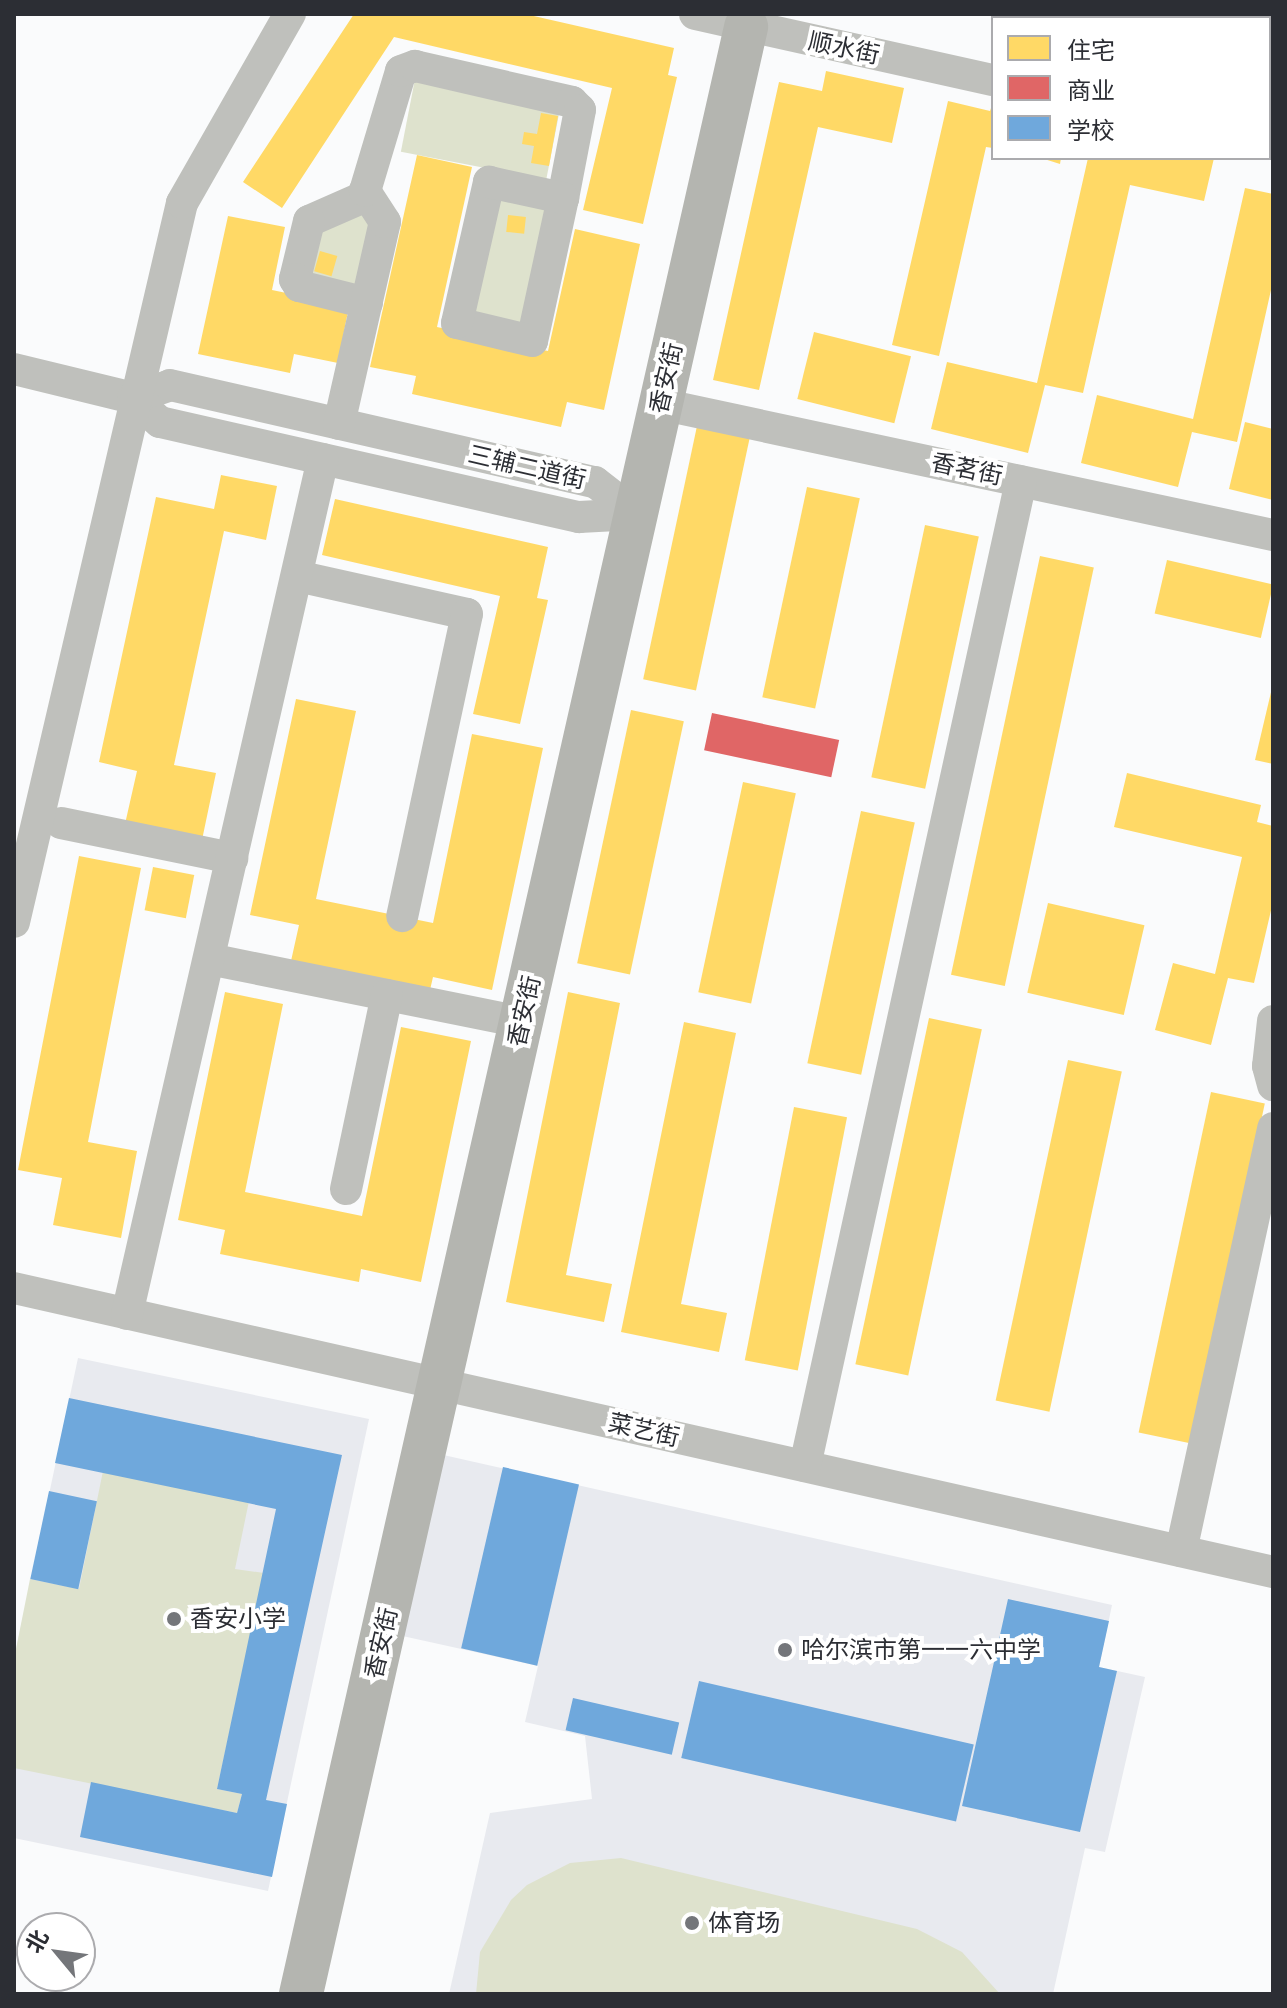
<!DOCTYPE html>
<meta charset="utf-8">
<style>
body{margin:0}
#map{position:relative;width:1287px;height:2008px;overflow:hidden;background:#fafbfc;font-family:"Archivo Narrow","Noto Sans SC",sans-serif}
div>[style]{position:absolute}
.built>*{inset:0;background:#e8eaef}
.green>*{inset:0;background:#dee2cd;transform-origin:0 0}
.homes>*{inset:0;background:#ffd966;transform-origin:0 0}
.shops>*{inset:0;background:#e06666;transform-origin:0 0}
.schools>*{inset:0;background:#6fa8dc;transform-origin:0 0}
.street>*{height:32px;margin:-16px;padding:0 16px;transform-origin:16px;border-radius:16px;background:#bfc0bc}
.secondary>*{height:44px;margin:-22px;padding:0 22px;transform-origin:22px;border-radius:22px;background:#b4b5b0}
.dots>*{width:22px;height:22px;translate:-50% -50%;box-sizing:border-box;border:4px solid #fff;border-radius:50%}
span{translate:-50% -50%;white-space:nowrap;text-align:center;line-height:1.15;-webkit-text-stroke:8px #fff;paint-order:stroke}
.street-label{font-size:24px;color:#2c2e34}
.poi-label{font-size:24px;color:#2c2e34}
.left{translate:0 -50%;text-align:left}
.frame{position:absolute;inset:0;border:16px solid #2c2e34;pointer-events:none}
.legend{position:absolute;left:991px;top:16px;width:280px;height:144px;box-sizing:border-box;background:#fff;border:2px solid #ababae;margin:0;padding:10px 14px;list-style:none;font-size:24px;color:#2c2e34}
.legend li{display:flex;align-items:center;gap:16px;height:40px}
.legend b{width:40px;border:2px solid #ababae}
.north{position:absolute;left:16px;top:1912px;width:80px;height:80px;box-sizing:border-box;background:#fff;border:2px solid #ababae;border-radius:50%;rotate:299deg;font-size:22px;font-weight:700;line-height:32px;text-align:center;color:#2c2e34}
.north::after{content:'';display:block;margin:auto;width:28px;height:36px;background:#74767a;clip-path:polygon(50% 0,100% 100%,50% 72%,0 100%)}
</style>
<div id="map">
<div class="built">
<i style="clip-path:polygon(78px 1358px,369px 1419px,268px 1891px,14px 1838px,14px 1659px)"></i>
<i style="clip-path:polygon(439px 1454px,1112px 1605px,1099px 1667px,1145px 1677px,1105px 1852px,1085px 1848px,1053px 1994px,449px 1994px,490px 1813px,592px 1799px,585px 1736px,525px 1722px,538px 1666px,398px 1635px)"></i>
</div>
<div class="green">
<i style="left:415px;top:79px;width:148px;height:74px;rotate:11deg"></i>
<i style="left:489px;top:182px;width:76px;height:145px;rotate:12deg"></i>
<i style="clip-path:polygon(370px 201px,367px 303px,299px 286px,306px 226px)"></i>
<i style="clip-path:polygon(103px 1471px,249px 1501px,235px 1569px,264px 1573px,217px 1789px,242px 1794px,237px 1813px,14px 1768px,14px 1659px,30px 1579px,79px 1589px)"></i>
<i style="clip-path:polygon(621px 1858px,917px 1929px,962px 1952px,1000px 1994px,476px 1994px,480px 1952px,511px 1900px,527px 1885px,570px 1863px)"></i>
</div>
<div class="homes">
<i style="clip-path:polygon(354px 14px,525px 14px,674px 48px,668px 75px,677px 77px,643px 224px,583px 210px,612px 88px,394px 37px,282px 208px,243px 182px)"></i>
<i style="clip-path:polygon(826px 71px,904px 88px,892px 143px,818px 127px,759px 390px,713px 380px,779px 82px,822px 91px)"></i>
<i style="clip-path:polygon(948px 101px,990px 111px,993px 102px,993px 148px,986px 147px,939px 356px,892px 345px)"></i>
<i style="clip-path:polygon(541px 113px,558px 116px,549px 166px,531px 163px,534px 146px,522px 144px,524px 132px,537px 134px)"></i>
<i style="clip-path:polygon(417px 155px,472px 167px,437px 327px,548px 351px,575px 229px,640px 244px,604px 410px,567px 402px,561px 427px,412px 394px,416px 376px,370px 367px)"></i>
<i style="clip-path:polygon(1041px 158px,1061px 158px,1060px 164px)"></i>
<i style="clip-path:polygon(1088px 158px,1214px 158px,1204px 201px,1130px 185px,1083px 393px,1045px 385px,1028px 453px,931px 429px,947px 362px,1037px 383px)"></i>
<i style="clip-path:polygon(1245px 188px,1273px 194px,1273px 281px,1237px 442px,1192px 432px,1178px 487px,1081px 463px,1097px 395px,1193px 419px)"></i>
<i style="left:508px;top:215px;width:18px;height:17px;rotate:6deg"></i>
<i style="clip-path:polygon(228px 216px,285px 227px,272px 290px,349px 306px,338px 363px,294px 354px,290px 373px,198px 354px)"></i>
<i style="left:320px;top:251px;width:18px;height:21px;rotate:16deg"></i>
<i style="left:814px;top:332px;width:100px;height:69px;rotate:14deg"></i>
<i style="clip-path:polygon(1245px 422px,1273px 429px,1273px 500px,1229px 489px)"></i>
<i style="left:697px;top:426px;width:54px;height:259px;rotate:12deg"></i>
<i style="clip-path:polygon(221px 475px,277px 486px,266px 540px,224px 531px,174px 765px,216px 773px,202px 840px,125px 824px,137px 771px,99px 762px,156px 497px,214px 509px)"></i>
<i style="left:807px;top:487px;width:54px;height:215px;rotate:12deg"></i>
<i style="clip-path:polygon(335px 499px,548px 547px,537px 598px,548px 600px,520px 724px,473px 714px,500px 596px,322px 555px)"></i>
<i style="left:925px;top:525px;width:55px;height:258px;rotate:12deg"></i>
<i style="left:1040px;top:556px;width:55px;height:428px;rotate:12deg"></i>
<i style="left:1167px;top:560px;width:109px;height:55px;rotate:13deg"></i>
<i style="clip-path:polygon(1272px 688px,1273px 688px,1273px 764px,1255px 760px)"></i>
<i style="clip-path:polygon(296px 699px,356px 711px,316px 899px,433px 923px,472px 734px,543px 748px,492px 990px,433px 977px,430px 990px,291px 961px,299px 925px,250px 915px)"></i>
<i style="left:631px;top:710px;width:54px;height:259px;rotate:12deg"></i>
<i style="clip-path:polygon(1127px 773px,1261px 805px,1257px 822px,1273px 826px,1273px 902px,1254px 983px,1228px 978px,1211px 1045px,1155px 1030px,1173px 963px,1215px 974px,1242px 857px,1114px 827px)"></i>
<i style="left:743px;top:782px;width:54px;height:215px;rotate:12deg"></i>
<i style="left:861px;top:811px;width:55px;height:258px;rotate:12deg"></i>
<i style="clip-path:polygon(79px 856px,141px 868px,88px 1142px,137px 1151px,121px 1238px,53px 1225px,62px 1178px,18px 1170px)"></i>
<i style="left:153px;top:867px;width:42px;height:44px;rotate:11deg"></i>
<i style="left:1048px;top:903px;width:99px;height:92px;rotate:13deg"></i>
<i style="clip-path:polygon(225px 992px,283px 1004px,245px 1192px,362px 1216px,401px 1027px,471px 1041px,421px 1282px,361px 1269px,359px 1282px,220px 1254px,225px 1230px,178px 1220px)"></i>
<i style="clip-path:polygon(568px 992px,620px 1003px,566px 1275px,612px 1284px,604px 1322px,506px 1302px)"></i>
<i style="left:929px;top:1018px;width:54px;height:354px;rotate:12deg"></i>
<i style="clip-path:polygon(684px 1022px,736px 1033px,681px 1304px,727px 1313px,719px 1352px,621px 1332px)"></i>
<i style="left:1068px;top:1060px;width:55px;height:348px;rotate:12deg"></i>
<i style="left:1211px;top:1092px;width:55px;height:348px;rotate:12deg"></i>
<i style="left:794px;top:1107px;width:54px;height:258px;rotate:11deg"></i>
</div>
<div class="shops">
<i style="left:712px;top:713px;width:130px;height:38px;rotate:12deg"></i>
</div>
<div class="schools">
<i style="clip-path:polygon(69px 1398px,342px 1455px,266px 1800px,287px 1804px,272px 1877px,80px 1837px,91px 1782px,237px 1813px,242px 1794px,217px 1789px,276px 1509px,55px 1463px)"></i>
<i style="left:503px;top:1467px;width:78px;height:186px;rotate:13deg"></i>
<i style="left:49px;top:1491px;width:49px;height:90px;rotate:12deg"></i>
<i style="clip-path:polygon(1008px 1599px,1109px 1621px,1099px 1667px,1117px 1671px,1080px 1832px,962px 1806px)"></i>
<i style="left:699px;top:1681px;width:282px;height:79px;rotate:13deg"></i>
<i style="left:573px;top:1698px;width:109px;height:33px;rotate:13deg"></i>
</div>
<div class="street">
<i style="left:695px;top:14px;width:305px;rotate:12.5deg"></i>
<i style="left:1269px;top:46px;width:5px;rotate:-37deg"></i>
<i style="left:1269px;top:141px;width:4px"></i>
<i style="left:366px;top:196px;width:62px;rotate:156.3deg"></i>
<i style="left:309px;top:221px;width:60px;rotate:103.6deg"></i>
<i style="left:295px;top:279px;width:8px;rotate:60deg"></i>
<i style="left:299px;top:286px;width:70px;rotate:14deg"></i>
<i style="left:14px;top:369px;width:122px;rotate:13.7deg"></i>
<i style="left:133px;top:398px;width:39px;rotate:-19deg"></i>
<i style="left:170px;top:385px;width:436px;rotate:12.9deg"></i>
<i style="left:595px;top:482px;width:52px;rotate:38deg"></i>
<i style="left:133px;top:398px;width:36px;rotate:42deg"></i>
<i style="left:160px;top:422px;width:430px;rotate:12.8deg"></i>
<i style="left:579px;top:517px;width:57px;rotate:-3deg"></i>
<i style="left:660px;top:404px;width:627px;rotate:12.06deg"></i>
<i style="left:339px;top:424px;width:207px;rotate:-77.2deg"></i>
<i style="left:385px;top:222px;width:37px;rotate:-123deg"></i>
<i style="left:365px;top:191px;width:125px;rotate:-73.3deg"></i>
<i style="left:401px;top:71px;width:15px;rotate:-20deg"></i>
<i style="left:415px;top:66px;width:161px;rotate:12.9deg"></i>
<i style="left:572px;top:102px;width:11px;rotate:45deg"></i>
<i style="left:580px;top:110px;width:90px;rotate:100.9deg"></i>
<i style="left:563px;top:198px;width:146px;rotate:102.2deg"></i>
<i style="left:532px;top:341px;width:77px;rotate:-166.5deg"></i>
<i style="left:457px;top:323px;width:145px;rotate:-77.2deg"></i>
<i style="left:489px;top:182px;width:76px;rotate:12.2deg"></i>
<i style="left:297px;top:576px;width:174px;rotate:12.6deg"></i>
<i style="left:467px;top:614px;width:309px;rotate:102.1deg"></i>
<i style="left:61px;top:823px;width:175px;rotate:11.6deg"></i>
<i style="left:14px;top:922px;width:738px;rotate:-76.85deg"></i>
<i style="left:182px;top:203px;width:218px;rotate:-60.3deg"></i>
<i style="left:209px;top:959px;width:299px;rotate:11.4deg"></i>
<i style="left:1273px;top:1021px;width:45px;rotate:96.3deg"></i>
<i style="left:1268px;top:1066px;width:20px;rotate:75deg"></i>
<i style="left:346px;top:1189px;width:198px;rotate:-78.1deg"></i>
<i style="left:14px;top:1288px;width:1291px;rotate:12.71deg"></i>
<i style="left:127px;top:1314px;width:877px;rotate:-77.09deg"></i>
<i style="left:805px;top:1466px;width:1008px;rotate:-77.63deg"></i>
<i style="left:1181px;top:1551px;width:433px;rotate:-77.7deg"></i>
</div>
<div class="secondary">
<i style="left:301px;top:1994px;width:2017px;rotate:-77.25deg"></i>
</div>
<div class="dots">
<i style="left:174px;top:1619px;background:#74767a"></i>
<i style="left:785px;top:1650px;background:#74767a"></i>
<i style="left:692px;top:1923px;background:#74767a"></i>
</div>
<div class="street-label">
<span style="left:844px;top:48px;rotate:12deg">顺水街</span>
<span style="left:666px;top:378px;rotate:-77deg">香安街</span>
<span style="left:527px;top:467px;rotate:13deg">三辅二道街</span>
<span style="left:967px;top:469px;rotate:12deg">香茗街</span>
<span style="left:524px;top:1011px;rotate:-77deg">香安街</span>
<span style="left:644px;top:1430px;rotate:13deg">菜艺街</span>
<span style="left:381px;top:1643px;rotate:-77deg">香安街</span>
</div>
<div class="poi-label">
<span class="left" style="left:190px;top:1619px">香安小学</span>
<span class="left" style="left:801px;top:1650px">哈尔滨市第一一六中学</span>
<span class="left" style="left:708px;top:1923px">体育场</span>
</div>
<div class="frame"></div>
<ul class="legend">
<li><b style="height:22px;background:#ffd966"></b>住宅</li>
<li><b style="height:22px;background:#e06666"></b>商业</li>
<li><b style="height:22px;background:#6fa8dc"></b>学校</li>
</ul>
<div class="north">北</div>
</div>
